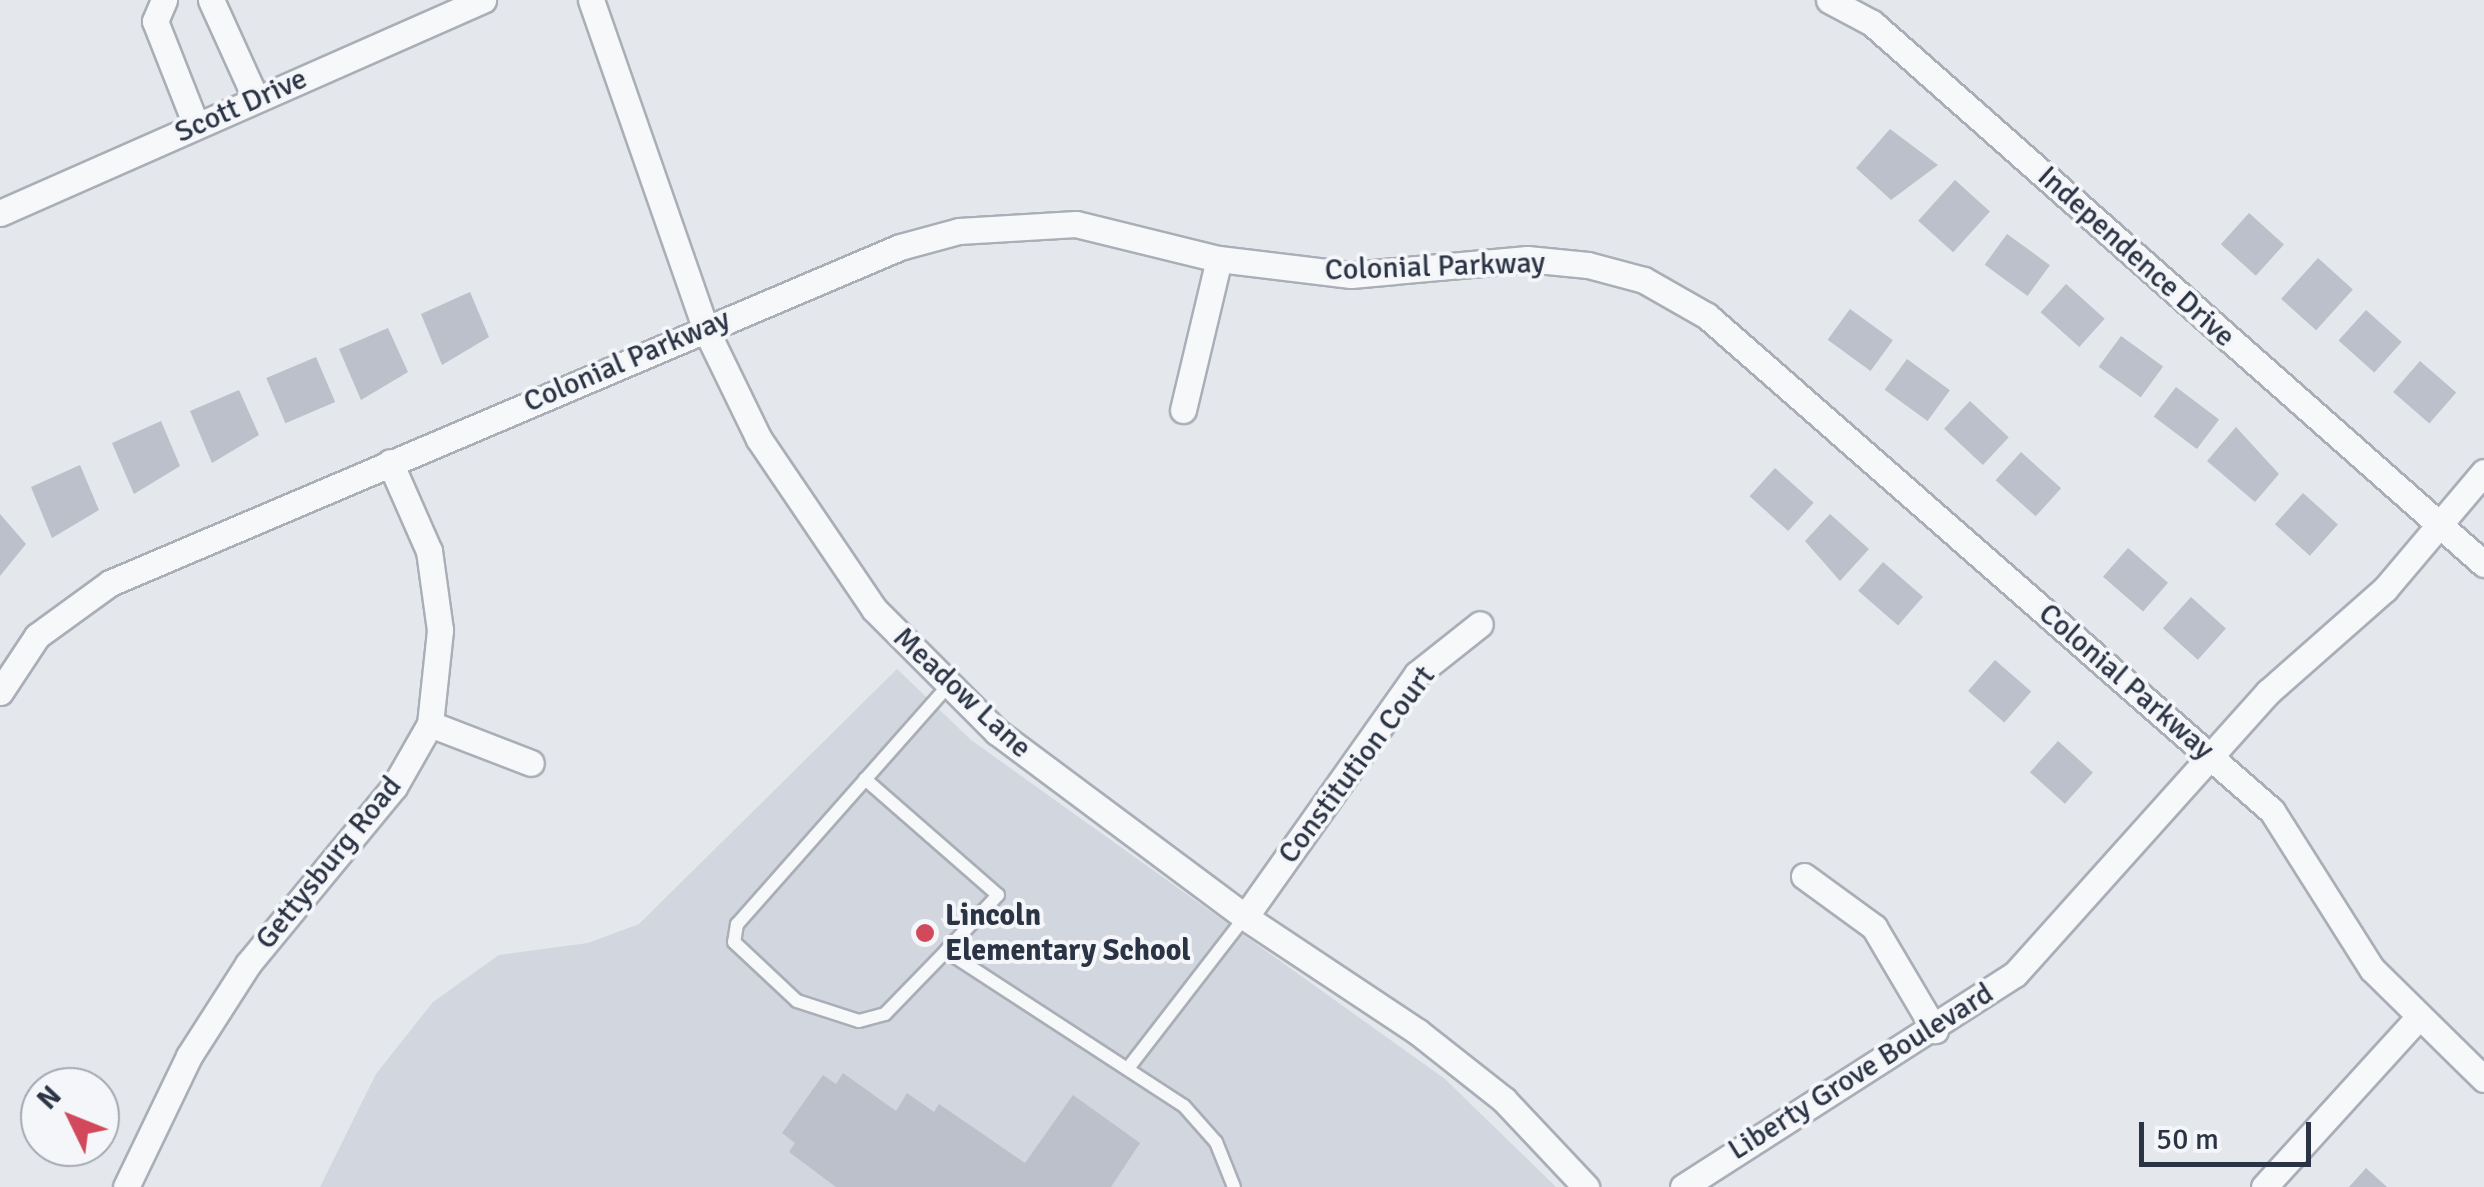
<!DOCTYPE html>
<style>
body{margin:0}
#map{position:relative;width:2484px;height:1187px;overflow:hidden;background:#e4e7ec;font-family:Signika,sans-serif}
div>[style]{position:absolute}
.built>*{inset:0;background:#d2d6de}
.building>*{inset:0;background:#bbc0ca;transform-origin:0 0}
.roads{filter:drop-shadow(2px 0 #a9aeb7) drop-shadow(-2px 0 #a9aeb7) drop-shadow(0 2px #a9aeb7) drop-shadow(0 -2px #a9aeb7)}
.lane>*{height:12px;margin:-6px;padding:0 6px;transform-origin:6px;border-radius:6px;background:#f7f8fa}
.street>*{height:25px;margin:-12.5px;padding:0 12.5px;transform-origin:12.5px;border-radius:12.5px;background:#f7f8fa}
.dots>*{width:28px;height:28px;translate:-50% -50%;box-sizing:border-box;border:5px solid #f4f6f9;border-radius:50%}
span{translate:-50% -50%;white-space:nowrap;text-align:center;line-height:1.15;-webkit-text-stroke:8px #f4f6f9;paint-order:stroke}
.street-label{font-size:30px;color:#2b3445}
.poi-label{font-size:30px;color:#2b3445;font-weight:700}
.left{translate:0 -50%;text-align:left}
.north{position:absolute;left:20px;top:1067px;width:100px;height:100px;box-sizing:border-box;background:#f4f6f9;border:2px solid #a4a8b1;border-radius:50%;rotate:313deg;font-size:28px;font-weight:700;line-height:40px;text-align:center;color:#2b3445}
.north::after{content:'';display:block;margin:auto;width:35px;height:45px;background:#d1495b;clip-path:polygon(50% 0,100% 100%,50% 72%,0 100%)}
.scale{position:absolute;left:2139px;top:1122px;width:172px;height:45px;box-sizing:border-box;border:5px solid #2b3445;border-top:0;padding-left:12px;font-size:30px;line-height:35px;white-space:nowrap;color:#2b3445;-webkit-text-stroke:8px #f4f6f9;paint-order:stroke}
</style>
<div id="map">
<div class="built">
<i style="clip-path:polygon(897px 669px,971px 740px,1445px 1079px,1556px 1187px,320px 1187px,376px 1074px,433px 1002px,499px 955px,588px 943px,639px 924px)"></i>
</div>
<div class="building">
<i style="clip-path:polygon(1890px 129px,1938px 165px,1891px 200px,1856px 168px)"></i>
<i style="left:1955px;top:180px;width:47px;height:55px;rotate:42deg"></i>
<i style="left:2249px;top:213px;width:47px;height:42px;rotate:42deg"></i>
<i style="left:2007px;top:234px;width:53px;height:38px;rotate:36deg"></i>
<i style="left:2318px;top:258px;width:47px;height:55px;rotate:42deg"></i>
<i style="left:2066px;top:284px;width:52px;height:38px;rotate:42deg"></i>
<i style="clip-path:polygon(470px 292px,489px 337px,442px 365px,421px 314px)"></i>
<i style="left:1850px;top:309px;width:53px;height:38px;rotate:36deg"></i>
<i style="left:2366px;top:310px;width:48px;height:41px;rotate:42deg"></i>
<i style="clip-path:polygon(388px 328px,408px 372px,361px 400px,339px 349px)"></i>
<i style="left:2121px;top:336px;width:52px;height:38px;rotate:36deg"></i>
<i style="left:316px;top:357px;width:49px;height:54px;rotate:67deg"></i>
<i style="left:1907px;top:359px;width:53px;height:38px;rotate:36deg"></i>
<i style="left:2420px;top:361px;width:48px;height:41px;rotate:41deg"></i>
<i style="left:2176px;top:387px;width:54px;height:37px;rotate:37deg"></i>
<i style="clip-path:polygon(239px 390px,259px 435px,212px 463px,190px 411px)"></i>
<i style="left:1970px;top:401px;width:53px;height:38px;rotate:43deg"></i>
<i style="clip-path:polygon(161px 421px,180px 466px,134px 494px,112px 443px)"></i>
<i style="clip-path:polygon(2236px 427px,2279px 474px,2255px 502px,2207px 461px)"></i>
<i style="left:2021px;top:452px;width:54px;height:38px;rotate:42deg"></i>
<i style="clip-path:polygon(80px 465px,99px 510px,52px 538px,31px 487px)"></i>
<i style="left:1775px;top:468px;width:52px;height:38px;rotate:42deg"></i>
<i style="left:2303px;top:493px;width:47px;height:42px;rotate:42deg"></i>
<i style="clip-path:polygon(0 514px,26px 544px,0 576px)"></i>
<i style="clip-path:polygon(1830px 514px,1869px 549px,1840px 581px,1805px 541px)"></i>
<i style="left:2128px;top:548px;width:53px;height:38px;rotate:41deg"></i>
<i style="left:1883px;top:562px;width:53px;height:38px;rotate:41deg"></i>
<i style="left:2191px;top:597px;width:47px;height:42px;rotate:42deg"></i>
<i style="left:1995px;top:660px;width:48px;height:41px;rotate:41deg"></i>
<i style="left:2058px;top:741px;width:47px;height:42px;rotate:42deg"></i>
<i style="clip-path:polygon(843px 1073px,896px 1111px,907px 1093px,934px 1112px,939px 1104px,1025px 1163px,1073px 1095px,1140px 1143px,1111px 1187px,836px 1187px,789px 1152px,795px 1143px,782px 1133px,823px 1075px,836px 1084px)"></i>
<i style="clip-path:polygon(2366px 1168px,2387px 1187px,2349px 1187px)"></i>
</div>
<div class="roads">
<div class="lane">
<i style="left:947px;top:687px;width:317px;rotate:131.5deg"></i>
<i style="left:737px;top:924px;width:18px;rotate:99deg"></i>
<i style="left:734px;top:942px;width:86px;rotate:43.1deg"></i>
<i style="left:797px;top:1001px;width:65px;rotate:17.9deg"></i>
<i style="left:859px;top:1021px;width:27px;rotate:-15deg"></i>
<i style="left:885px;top:1014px;width:88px;rotate:-45.9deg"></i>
<i style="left:946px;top:951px;width:284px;rotate:33.1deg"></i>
<i style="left:1184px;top:1106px;width:48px;rotate:48.4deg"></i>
<i style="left:1216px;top:1142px;width:48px;rotate:68.2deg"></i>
<i style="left:865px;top:779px;width:176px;rotate:41.1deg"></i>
<i style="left:998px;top:895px;width:76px;rotate:132.9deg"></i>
<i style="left:1129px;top:1067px;width:190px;rotate:-52.3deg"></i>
</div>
<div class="street">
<i style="left:164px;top:0;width:23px;rotate:113deg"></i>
<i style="left:155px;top:21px;width:112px;rotate:68.5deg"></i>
<i style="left:211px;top:0;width:109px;rotate:65.6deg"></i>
<i style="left:591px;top:0;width:347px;rotate:70.8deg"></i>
<i style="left:705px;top:328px;width:123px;rotate:64.1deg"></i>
<i style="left:759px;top:439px;width:205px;rotate:55.9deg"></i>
<i style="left:874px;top:609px;width:174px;rotate:45deg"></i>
<i style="left:997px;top:732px;width:309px;rotate:36.7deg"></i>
<i style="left:1245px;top:917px;width:208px;rotate:33.6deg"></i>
<i style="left:1418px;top:1032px;width:110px;rotate:38.3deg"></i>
<i style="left:1504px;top:1100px;width:120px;rotate:46.7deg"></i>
<i style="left:1829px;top:0;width:49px;rotate:28.1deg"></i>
<i style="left:1872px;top:23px;width:817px;rotate:41.48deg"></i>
<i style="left:0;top:213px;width:528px;rotate:-23.8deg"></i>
<i style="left:1183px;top:410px;width:155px;rotate:-76.6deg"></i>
<i style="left:0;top:692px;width:67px;rotate:-56.5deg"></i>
<i style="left:37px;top:636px;width:90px;rotate:-36deg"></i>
<i style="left:110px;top:583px;width:858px;rotate:-23.04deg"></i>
<i style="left:900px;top:247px;width:61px;rotate:-15.2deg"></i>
<i style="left:959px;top:231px;width:117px;rotate:-3.4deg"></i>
<i style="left:1076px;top:224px;width:147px;rotate:13.8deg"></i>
<i style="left:1219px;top:259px;width:133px;rotate:6.9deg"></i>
<i style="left:1351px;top:275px;width:177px;rotate:-5.2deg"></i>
<i style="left:1527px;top:259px;width:61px;rotate:5.6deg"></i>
<i style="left:1588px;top:265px;width:58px;rotate:15deg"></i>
<i style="left:1644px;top:280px;width:73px;rotate:29.7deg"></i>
<i style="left:1707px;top:316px;width:751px;rotate:41.22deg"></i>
<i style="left:2272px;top:811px;width:187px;rotate:57.7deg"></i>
<i style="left:2372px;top:969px;width:157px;rotate:44.5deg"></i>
<i style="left:430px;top:724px;width:108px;rotate:21.1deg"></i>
<i style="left:1804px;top:876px;width:87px;rotate:36.1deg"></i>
<i style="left:1874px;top:927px;width:120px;rotate:59.4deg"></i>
<i style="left:1245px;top:917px;width:298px;rotate:-54.7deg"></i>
<i style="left:1417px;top:674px;width:80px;rotate:-38.4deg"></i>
<i style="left:126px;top:1187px;width:145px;rotate:-64.3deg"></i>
<i style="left:189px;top:1056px;width:109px;rotate:-57.3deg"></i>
<i style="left:248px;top:964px;width:229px;rotate:-50.5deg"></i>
<i style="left:394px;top:787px;width:73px;rotate:-60.3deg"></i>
<i style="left:430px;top:724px;width:95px;rotate:-83.9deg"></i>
<i style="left:440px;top:630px;width:80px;rotate:-97.9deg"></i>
<i style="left:429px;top:551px;width:97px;rotate:-113.7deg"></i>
<i style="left:1683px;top:1187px;width:394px;rotate:-32.7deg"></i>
<i style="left:2015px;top:974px;width:379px;rotate:-48.1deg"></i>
<i style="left:2268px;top:692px;width:156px;rotate:-41.4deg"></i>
<i style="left:2385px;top:589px;width:153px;rotate:-49.8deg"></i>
<i style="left:2264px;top:1187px;width:229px;rotate:-47.7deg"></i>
</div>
</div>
<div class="dots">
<i style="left:925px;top:933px;background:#d1495b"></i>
</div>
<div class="street-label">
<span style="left:241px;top:106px;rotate:-24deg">Scott Drive</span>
<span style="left:2136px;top:257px;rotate:42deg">Independence Drive</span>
<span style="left:1435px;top:267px;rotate:-2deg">Colonial Parkway</span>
<span style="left:627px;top:361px;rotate:-23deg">Colonial Parkway</span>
<span style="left:2126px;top:682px;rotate:41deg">Colonial Parkway</span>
<span style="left:962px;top:693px;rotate:43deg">Meadow Lane</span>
<span style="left:1357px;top:765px;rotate:-53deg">Constitution Court</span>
<span style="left:329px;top:863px;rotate:-51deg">Gettysburg Road</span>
<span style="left:1861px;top:1072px;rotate:-32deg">Liberty Grove Boulevard</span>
</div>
<div class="poi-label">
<span class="left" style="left:945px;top:933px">Lincoln<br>Elementary School</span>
</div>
<div class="north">N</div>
<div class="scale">50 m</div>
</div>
